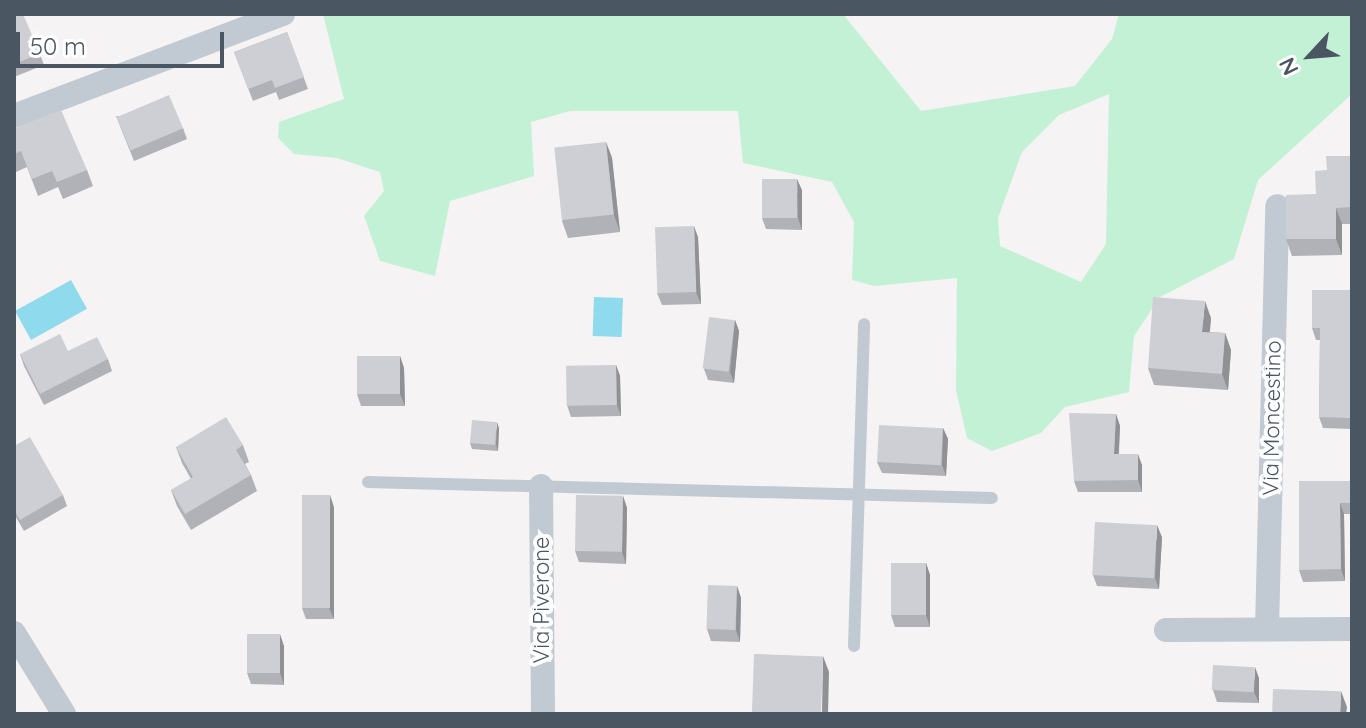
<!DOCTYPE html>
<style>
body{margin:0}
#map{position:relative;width:1366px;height:728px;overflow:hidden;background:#f5f3f3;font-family:Quicksand,sans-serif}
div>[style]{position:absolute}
.green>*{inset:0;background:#c3f1d5}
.water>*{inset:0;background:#90daee;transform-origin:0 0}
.service>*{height:12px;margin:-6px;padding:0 6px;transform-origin:6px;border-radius:6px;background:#c1cad2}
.minor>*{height:24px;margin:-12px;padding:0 12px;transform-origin:12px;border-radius:12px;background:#c1cad2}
.wall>*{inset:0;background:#b0b2b7}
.shaded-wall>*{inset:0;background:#909195}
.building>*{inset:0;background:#cdcfd5;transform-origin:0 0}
span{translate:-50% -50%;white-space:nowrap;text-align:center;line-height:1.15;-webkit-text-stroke:8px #fff;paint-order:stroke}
.street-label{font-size:22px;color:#4a5661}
.frame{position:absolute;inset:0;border:16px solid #4a5661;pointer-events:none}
.north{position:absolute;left:1270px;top:16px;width:80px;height:80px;-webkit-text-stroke:6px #fff;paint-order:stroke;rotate:244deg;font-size:22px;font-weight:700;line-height:32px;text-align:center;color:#4a5661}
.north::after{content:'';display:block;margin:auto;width:28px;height:36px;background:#4a5661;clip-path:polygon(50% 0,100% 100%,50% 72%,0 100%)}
.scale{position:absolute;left:16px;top:32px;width:208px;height:36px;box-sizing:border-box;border:4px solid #4a5661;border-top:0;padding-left:10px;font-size:24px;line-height:28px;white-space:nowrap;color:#4a5661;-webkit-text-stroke:6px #fff;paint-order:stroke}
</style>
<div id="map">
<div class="green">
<i style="clip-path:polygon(evenodd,323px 14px,843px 14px,921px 111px,1075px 86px,1112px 39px,1119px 14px,1352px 14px,1352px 94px,1258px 180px,1234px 259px,1160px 297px,1134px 336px,1129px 392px,1065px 407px,1041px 433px,992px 451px,967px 438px,956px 390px,957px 278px,874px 286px,852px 280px,854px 222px,832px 182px,743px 163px,738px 111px,570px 111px,531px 122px,534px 176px,450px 201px,435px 276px,380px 261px,364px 216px,384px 191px,380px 172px,337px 158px,294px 154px,278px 138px,279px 122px,344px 99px,323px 14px,1109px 94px,1106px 244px,1081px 282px,1000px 246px,998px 218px,1022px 152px,1059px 115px,1109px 94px)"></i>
</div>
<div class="water">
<i style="left:71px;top:280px;width:33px;height:64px;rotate:61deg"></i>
<i style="left:594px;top:297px;width:29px;height:39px;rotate:2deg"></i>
</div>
<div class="service">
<i style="left:368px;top:482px;width:624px;rotate:1.47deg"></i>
<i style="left:854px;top:646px;width:322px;rotate:-88.2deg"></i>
</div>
<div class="minor">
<i style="left:14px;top:116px;width:288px;rotate:-20.8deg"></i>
<i style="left:541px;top:486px;width:228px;rotate:89.5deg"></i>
<i style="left:1267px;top:629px;width:423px;rotate:-88.6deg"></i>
<i style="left:1166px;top:630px;width:186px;rotate:-0.3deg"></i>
<i style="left:14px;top:633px;width:95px;rotate:58.3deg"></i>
</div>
<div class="wall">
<i style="clip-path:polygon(14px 14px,40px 54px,44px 65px,14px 77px)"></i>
<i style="clip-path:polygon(287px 32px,308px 89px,279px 100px,276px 92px,253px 101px,234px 52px)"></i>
<i style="clip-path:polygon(116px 116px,183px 128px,187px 139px,134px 161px)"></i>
<i style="clip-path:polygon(14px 129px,87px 170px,93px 186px,63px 199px,58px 187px,38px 196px,27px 167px,16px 172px,14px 166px)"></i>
<i style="clip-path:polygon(606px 142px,612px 158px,620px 232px,568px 238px,562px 221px)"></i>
<i style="clip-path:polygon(1352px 156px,1352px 224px,1342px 224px,1342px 255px,1292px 256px,1286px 239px,1316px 194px,1327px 170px)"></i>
<i style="clip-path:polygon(802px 190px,802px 230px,766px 229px,762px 218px)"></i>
<i style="clip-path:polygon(698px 237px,701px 304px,662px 305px,657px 293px)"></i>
<i style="clip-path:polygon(1352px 290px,1352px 429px,1323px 428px,1319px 417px,1320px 340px,1316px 340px,1312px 328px)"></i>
<i style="clip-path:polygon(1211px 318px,1210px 332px,1225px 333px,1231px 350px,1228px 390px,1154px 385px,1148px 368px)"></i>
<i style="clip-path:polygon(735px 320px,739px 331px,734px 383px,708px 380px,704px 369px)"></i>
<i style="clip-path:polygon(68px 351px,108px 359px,112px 371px,44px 405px,24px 366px,20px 354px)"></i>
<i style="clip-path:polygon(400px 356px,404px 368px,405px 406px,361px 406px,357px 394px)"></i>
<i style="clip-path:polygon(616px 365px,620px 376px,621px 416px,571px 417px,567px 405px)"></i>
<i style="clip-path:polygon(1116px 414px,1120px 426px,1119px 454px,1142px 465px,1142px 492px,1078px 492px,1074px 481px)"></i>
<i style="clip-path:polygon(499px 428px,498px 451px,472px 449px,470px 443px)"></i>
<i style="clip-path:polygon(943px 428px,948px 439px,946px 476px,882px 473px,877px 462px)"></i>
<i style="clip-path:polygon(243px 445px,249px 462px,245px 464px,251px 475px,257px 491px,191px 530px,177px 506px,171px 490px,191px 479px,182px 463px,176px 447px)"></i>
<i style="clip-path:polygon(14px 446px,63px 495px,67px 506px,24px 531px,14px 514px)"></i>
<i style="clip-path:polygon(1352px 481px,1352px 514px,1344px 514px,1345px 581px,1303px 582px,1299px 570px)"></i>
<i style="clip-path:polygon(623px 496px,627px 508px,626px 564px,579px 562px,575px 551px)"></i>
<i style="clip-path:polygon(334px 507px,334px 619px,306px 619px,302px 608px)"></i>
<i style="clip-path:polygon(1162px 537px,1159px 589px,1097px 586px,1093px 575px)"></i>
<i style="clip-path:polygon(926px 563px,930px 575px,930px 627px,895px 627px,891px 615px)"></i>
<i style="clip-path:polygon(737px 586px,741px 598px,740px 642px,711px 641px,707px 629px)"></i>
<i style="clip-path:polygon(284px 646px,284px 685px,251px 684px,247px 673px)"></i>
<i style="clip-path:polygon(1259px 678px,1259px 703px,1217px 702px,1213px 690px)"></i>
</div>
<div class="shaded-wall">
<i style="clip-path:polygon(606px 142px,612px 158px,620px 232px,614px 215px)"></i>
<i style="clip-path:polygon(797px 179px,802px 190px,802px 230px,798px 218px)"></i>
<i style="clip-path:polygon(1336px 208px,1342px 224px,1342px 255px,1336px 239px)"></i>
<i style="clip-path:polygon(694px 226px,698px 237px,701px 304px,696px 292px)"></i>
<i style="clip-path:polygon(1205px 301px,1211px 318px,1208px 348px,1202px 332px)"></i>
<i style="clip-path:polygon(735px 320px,739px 331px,734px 383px,730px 372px)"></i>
<i style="clip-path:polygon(1225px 333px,1231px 350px,1228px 390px,1222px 374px)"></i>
<i style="clip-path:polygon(400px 356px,404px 368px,405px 406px,400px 394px)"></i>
<i style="clip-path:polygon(616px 365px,620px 376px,621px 416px,617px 405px)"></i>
<i style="clip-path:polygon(1350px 393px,1352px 397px,1352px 423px,1350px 418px)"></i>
<i style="clip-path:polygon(1116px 414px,1120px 426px,1118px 465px,1114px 454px)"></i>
<i style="clip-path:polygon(497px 422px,499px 428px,498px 451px,496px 445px)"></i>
<i style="clip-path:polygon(943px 428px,948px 439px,946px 476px,942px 465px)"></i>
<i style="clip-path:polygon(1138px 454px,1142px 465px,1142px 492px,1138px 480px)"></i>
<i style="clip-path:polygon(330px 495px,334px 507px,334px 619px,329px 608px)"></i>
<i style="clip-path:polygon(623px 496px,627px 508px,626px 564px,622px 552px)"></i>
<i style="clip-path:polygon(1340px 503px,1344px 514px,1345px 581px,1341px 569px)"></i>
<i style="clip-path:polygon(1157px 525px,1162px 537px,1159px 589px,1155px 578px)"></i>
<i style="clip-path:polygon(926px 563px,930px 575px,930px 627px,926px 615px)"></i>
<i style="clip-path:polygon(737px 586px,741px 598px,740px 642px,736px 630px)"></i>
<i style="clip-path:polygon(280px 634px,284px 646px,284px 685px,280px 673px)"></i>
<i style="clip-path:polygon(823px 656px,829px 672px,828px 714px,822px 714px)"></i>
<i style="clip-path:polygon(1255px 667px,1259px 678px,1259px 703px,1254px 692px)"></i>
<i style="clip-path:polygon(1341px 691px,1347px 707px,1346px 714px,1340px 714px)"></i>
</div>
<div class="building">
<i style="clip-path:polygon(14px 14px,23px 14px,40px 54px,14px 64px)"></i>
<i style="clip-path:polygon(287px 32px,304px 77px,275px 88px,272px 80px,248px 89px,234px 52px)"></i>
<i style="left:169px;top:95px;width:36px;height:57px;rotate:67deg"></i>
<i style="clip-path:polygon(61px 110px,87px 170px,57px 182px,52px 171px,32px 179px,21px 151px,14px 154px,14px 129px)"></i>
<i style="left:606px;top:142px;width:73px;height:52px;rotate:84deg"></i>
<i style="clip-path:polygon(1326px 156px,1352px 156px,1352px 207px,1336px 208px,1336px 239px,1286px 239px,1286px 195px,1316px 194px,1315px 171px,1327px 170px)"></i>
<i style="left:762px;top:179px;width:35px;height:39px"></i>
<i style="left:694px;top:226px;width:66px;height:39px;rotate:88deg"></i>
<i style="clip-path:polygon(1312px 290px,1352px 290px,1352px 393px,1350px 393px,1350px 418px,1319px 417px,1320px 328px,1312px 328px)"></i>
<i style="clip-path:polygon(1153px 297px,1205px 301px,1202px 332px,1225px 333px,1222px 374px,1148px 368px)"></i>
<i style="left:709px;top:317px;width:26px;height:52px;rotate:7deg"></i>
<i style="clip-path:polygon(60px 334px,68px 351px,97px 337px,108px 359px,40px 394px,20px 354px)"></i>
<i style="left:357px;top:356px;width:43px;height:38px"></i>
<i style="left:616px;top:365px;width:40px;height:50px;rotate:89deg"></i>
<i style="clip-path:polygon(1069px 413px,1116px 414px,1114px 454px,1138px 454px,1138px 480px,1074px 481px)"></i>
<i style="clip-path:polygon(226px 417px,243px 445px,236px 450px,251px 475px,185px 514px,171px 490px,193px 477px,176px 447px)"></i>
<i style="left:472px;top:420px;width:25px;height:23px;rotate:5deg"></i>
<i style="left:879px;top:425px;width:64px;height:37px;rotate:3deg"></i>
<i style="clip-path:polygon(30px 437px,63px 495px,20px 520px,14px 510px,14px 446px)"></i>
<i style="clip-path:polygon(1299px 481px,1352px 481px,1352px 503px,1340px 503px,1341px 569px,1299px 570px)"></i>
<i style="left:302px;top:495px;width:28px;height:113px"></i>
<i style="left:576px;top:495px;width:47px;height:56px;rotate:1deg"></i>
<i style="left:1095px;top:522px;width:62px;height:53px;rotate:3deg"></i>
<i style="left:891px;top:563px;width:35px;height:52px"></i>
<i style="left:708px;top:585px;width:29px;height:44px;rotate:2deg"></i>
<i style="left:247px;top:634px;width:33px;height:39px"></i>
<i style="left:754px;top:654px;width:69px;height:60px;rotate:2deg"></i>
<i style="left:1213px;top:665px;width:42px;height:25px;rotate:3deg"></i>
<i style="left:1273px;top:689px;width:68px;height:25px;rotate:2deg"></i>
</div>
<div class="street-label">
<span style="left:1272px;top:418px;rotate:-89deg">Via Moncestino</span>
<span style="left:542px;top:600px;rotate:-90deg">Via Piverone</span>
</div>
<div class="frame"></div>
<div class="north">N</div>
<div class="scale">50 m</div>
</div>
